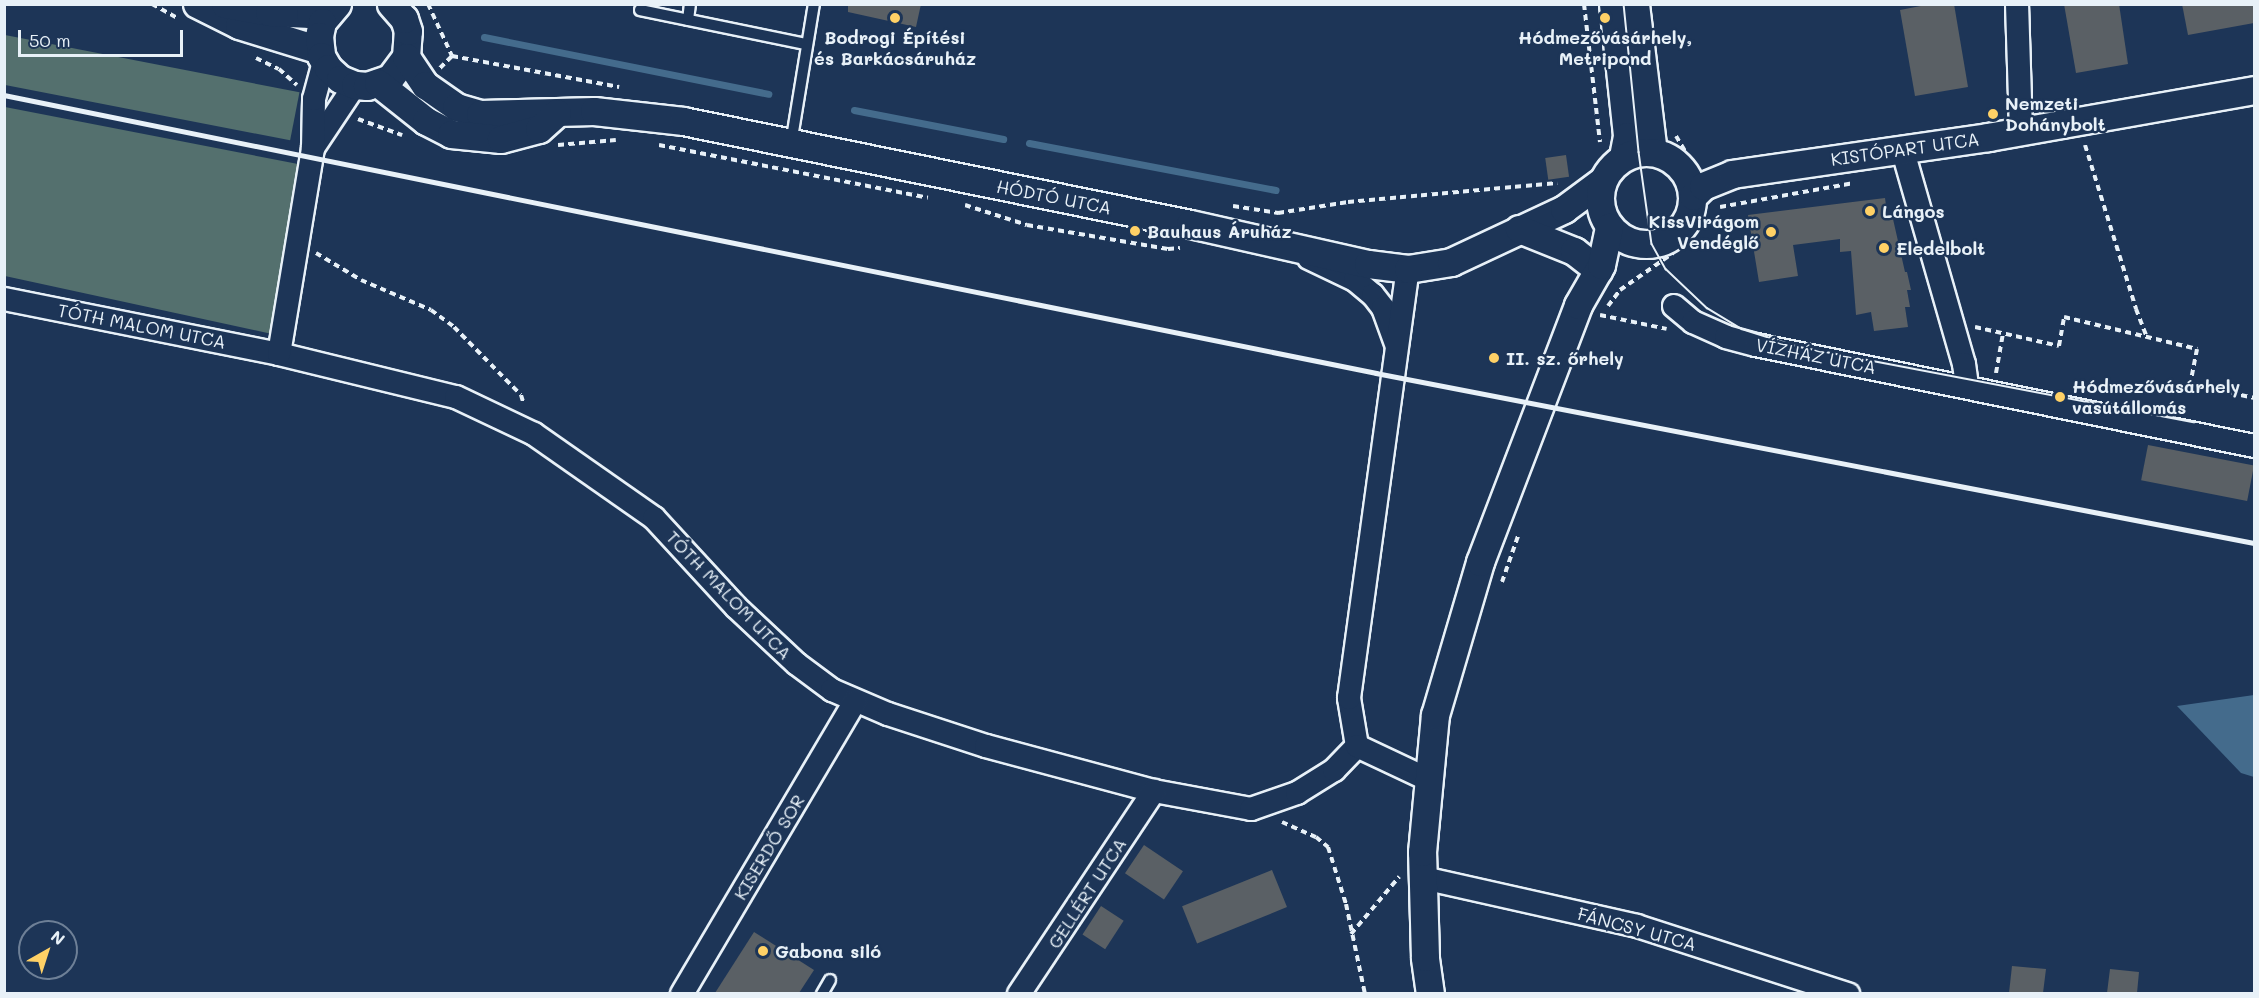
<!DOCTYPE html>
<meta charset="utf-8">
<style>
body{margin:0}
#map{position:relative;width:2259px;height:998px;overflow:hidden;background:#1d3557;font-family:Mali,sans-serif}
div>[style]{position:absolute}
.green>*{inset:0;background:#54706e;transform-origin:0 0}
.water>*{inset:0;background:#446b8c}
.stream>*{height:7px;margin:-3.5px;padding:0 3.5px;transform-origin:3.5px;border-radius:3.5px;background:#446b8c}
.building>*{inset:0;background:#5a6065;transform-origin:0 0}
.path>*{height:4px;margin-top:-2px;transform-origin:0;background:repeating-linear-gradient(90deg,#e8f1f8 0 6px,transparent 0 10.5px)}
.roads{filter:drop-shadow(2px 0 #e8f1f8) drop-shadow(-2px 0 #e8f1f8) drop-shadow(0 2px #e8f1f8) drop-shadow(0 -2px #e8f1f8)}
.service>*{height:10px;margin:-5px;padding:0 5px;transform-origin:5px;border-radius:5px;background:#1d3557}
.minor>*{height:22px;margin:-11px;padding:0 11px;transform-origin:11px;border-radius:11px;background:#1d3557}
.tertiary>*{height:27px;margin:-13.5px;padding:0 13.5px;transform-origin:13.5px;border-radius:13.5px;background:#1d3557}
.tertiary>.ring{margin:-13.5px;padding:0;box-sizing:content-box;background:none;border:27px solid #1d3557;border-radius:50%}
.tram>*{height:1.5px;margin:-0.75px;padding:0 0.75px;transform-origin:0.75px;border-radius:0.75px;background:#e8f1f8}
.rail>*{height:4.5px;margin:-2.25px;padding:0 2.25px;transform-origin:2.25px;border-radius:2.25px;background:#e8f1f8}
.dots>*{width:16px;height:16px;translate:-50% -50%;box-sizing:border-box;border:3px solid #1d3557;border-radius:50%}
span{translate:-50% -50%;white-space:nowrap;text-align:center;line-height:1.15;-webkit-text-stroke:5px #1d3557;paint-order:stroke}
.poi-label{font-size:18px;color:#e8f1f8;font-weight:700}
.left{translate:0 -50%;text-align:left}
.right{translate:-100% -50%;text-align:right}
.street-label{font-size:18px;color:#e8f1f8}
.frame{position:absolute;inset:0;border:6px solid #e8f1f8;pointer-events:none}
.north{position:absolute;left:18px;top:920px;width:60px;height:60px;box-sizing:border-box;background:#1d3557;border:2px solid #6e8097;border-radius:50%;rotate:39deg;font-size:16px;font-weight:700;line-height:24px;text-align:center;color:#e8f1f8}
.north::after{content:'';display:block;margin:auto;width:21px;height:27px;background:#ffd166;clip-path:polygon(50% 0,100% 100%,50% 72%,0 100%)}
.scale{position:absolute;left:18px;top:30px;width:165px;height:27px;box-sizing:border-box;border:3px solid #e8f1f8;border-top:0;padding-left:8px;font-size:18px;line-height:21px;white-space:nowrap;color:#e8f1f8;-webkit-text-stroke:4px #1d3557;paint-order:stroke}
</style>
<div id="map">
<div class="green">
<i style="left:5px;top:35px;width:300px;height:49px;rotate:11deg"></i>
<i style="clip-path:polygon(5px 107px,298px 164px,272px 334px,5px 276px)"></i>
</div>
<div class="water">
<i style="clip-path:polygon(2254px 695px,2254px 777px,2241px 773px,2177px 706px)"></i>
</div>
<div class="stream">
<i style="left:484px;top:37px;width:290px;rotate:11.3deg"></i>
<i style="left:854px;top:110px;width:152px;rotate:11deg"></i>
<i style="left:1029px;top:143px;width:251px;rotate:10.8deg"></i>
</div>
<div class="building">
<i style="clip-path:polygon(848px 4px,921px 4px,916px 27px,848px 12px)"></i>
<i style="clip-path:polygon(1931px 4px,1954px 4px,1968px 87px,1915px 96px,1900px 10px)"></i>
<i style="clip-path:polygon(2064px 4px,2119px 4px,2128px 64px,2076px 73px)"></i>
<i style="clip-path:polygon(2182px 4px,2254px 4px,2254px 23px,2188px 35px)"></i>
<i style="left:1566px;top:155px;width:22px;height:21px;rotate:82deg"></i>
<i style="clip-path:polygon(1885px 198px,1888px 220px,1893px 219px,1905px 272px,1907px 272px,1911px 290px,1907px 290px,1910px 307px,1905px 307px,1908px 327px,1874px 331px,1871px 312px,1856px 315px,1851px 251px,1840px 252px,1840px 239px,1793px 245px,1798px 276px,1759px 282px,1748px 215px)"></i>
<i style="left:2148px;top:445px;width:108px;height:36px;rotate:11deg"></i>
<i style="left:1144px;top:845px;width:47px;height:34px;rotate:34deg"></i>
<i style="left:1272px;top:870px;width:40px;height:97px;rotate:68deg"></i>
<i style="left:1101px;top:906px;width:27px;height:34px;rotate:33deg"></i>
<i style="clip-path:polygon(754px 932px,814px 970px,799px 993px,715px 993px)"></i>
<i style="clip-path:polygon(2012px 966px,2046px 969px,2043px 993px,2009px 993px)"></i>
<i style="clip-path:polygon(2110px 969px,2139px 972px,2137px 993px,2107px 993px)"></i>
</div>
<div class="path">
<i style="left:152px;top:4px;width:29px;rotate:29deg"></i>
<i style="left:428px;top:4px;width:57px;rotate:65.2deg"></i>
<i style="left:1584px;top:4px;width:139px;rotate:83.4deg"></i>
<i style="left:452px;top:56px;width:170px;rotate:10.5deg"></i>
<i style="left:256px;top:58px;width:25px;rotate:26deg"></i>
<i style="left:279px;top:69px;width:24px;rotate:42deg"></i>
<i style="left:440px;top:68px;width:17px;rotate:-45deg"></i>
<i style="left:358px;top:119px;width:47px;rotate:20deg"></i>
<i style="left:1676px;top:136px;width:35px;rotate:59deg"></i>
<i style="left:558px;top:145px;width:58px;rotate:-4.9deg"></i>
<i style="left:659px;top:145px;width:274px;rotate:11.1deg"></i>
<i style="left:2085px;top:145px;width:172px;rotate:72.7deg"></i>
<i style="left:2136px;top:309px;width:30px;rotate:69deg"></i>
<i style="left:965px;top:205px;width:65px;rotate:17.9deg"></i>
<i style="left:1027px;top:225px;width:143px;rotate:9.7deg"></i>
<i style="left:1168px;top:249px;width:12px;rotate:-5deg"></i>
<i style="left:1233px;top:206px;width:46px;rotate:8.8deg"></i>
<i style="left:1278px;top:213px;width:71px;rotate:-8.9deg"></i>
<i style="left:1348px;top:202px;width:210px;rotate:-5.2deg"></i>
<i style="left:1720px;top:207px;width:136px;rotate:-10.2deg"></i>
<i style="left:316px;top:253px;width:52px;rotate:31deg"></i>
<i style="left:361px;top:280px;width:76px;rotate:23.2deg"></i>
<i style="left:431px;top:310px;width:29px;rotate:36deg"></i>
<i style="left:454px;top:327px;width:95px;rotate:45.4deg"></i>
<i style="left:521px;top:395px;width:10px;rotate:73deg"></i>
<i style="left:1608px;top:306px;width:20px;rotate:-53deg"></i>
<i style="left:1620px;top:290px;width:65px;rotate:-34.9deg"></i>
<i style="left:1673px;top:253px;width:31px;rotate:-48deg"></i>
<i style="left:1694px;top:230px;width:12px;rotate:-81deg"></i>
<i style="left:1600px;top:315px;width:68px;rotate:11.8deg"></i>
<i style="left:1975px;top:327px;width:86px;rotate:12.7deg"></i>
<i style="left:2059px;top:346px;width:29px;rotate:-80deg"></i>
<i style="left:2064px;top:317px;width:137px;rotate:13.5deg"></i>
<i style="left:2197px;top:349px;width:36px;rotate:101deg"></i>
<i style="left:2190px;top:384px;width:66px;rotate:12.3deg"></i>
<i style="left:1996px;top:373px;width:40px;rotate:-80deg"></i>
<i style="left:1502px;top:582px;width:49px;rotate:-70.8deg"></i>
<i style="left:1282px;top:822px;width:37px;rotate:24deg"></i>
<i style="left:1316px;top:837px;width:16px;rotate:40deg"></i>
<i style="left:1328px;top:847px;width:60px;rotate:72.5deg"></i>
<i style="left:1346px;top:904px;width:92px;rotate:78.1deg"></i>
<i style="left:1351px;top:934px;width:75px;rotate:-49.9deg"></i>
</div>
<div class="roads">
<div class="service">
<i style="left:640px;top:10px;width:169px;rotate:11.6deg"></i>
<i style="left:688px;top:20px;width:16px;rotate:-83deg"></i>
<i style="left:791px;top:144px;width:142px;rotate:-80.7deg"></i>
<i style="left:822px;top:994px;width:16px;rotate:-60deg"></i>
</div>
<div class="minor">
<i style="left:2017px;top:4px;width:127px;rotate:88.2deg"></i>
<i style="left:313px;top:148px;width:76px;rotate:-56.3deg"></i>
<i style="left:1902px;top:148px;width:225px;rotate:74deg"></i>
<i style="left:1964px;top:364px;width:21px;rotate:82deg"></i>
<i style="left:1309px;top:258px;width:51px;rotate:25.6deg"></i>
<i style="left:1355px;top:280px;width:23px;rotate:40deg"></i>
<i style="left:1373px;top:295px;width:16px;rotate:52deg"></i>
<i style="left:1383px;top:308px;width:38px;rotate:70deg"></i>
<i style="left:4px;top:299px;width:280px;rotate:11.3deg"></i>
<i style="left:279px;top:354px;width:182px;rotate:13.7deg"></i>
<i style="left:456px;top:397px;width:86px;rotate:25.4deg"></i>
<i style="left:534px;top:434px;width:146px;rotate:35deg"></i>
<i style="left:654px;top:518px;width:121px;rotate:47.3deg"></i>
<i style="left:736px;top:607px;width:83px;rotate:43.1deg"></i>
<i style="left:797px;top:664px;width:44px;rotate:36.6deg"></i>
<i style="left:832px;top:690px;width:61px;rotate:23.2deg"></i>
<i style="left:888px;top:714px;width:103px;rotate:18.1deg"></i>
<i style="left:986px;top:746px;width:174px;rotate:15deg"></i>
<i style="left:1154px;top:791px;width:99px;rotate:10.5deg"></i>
<i style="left:1251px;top:809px;width:49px;rotate:-19.2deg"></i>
<i style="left:1297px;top:793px;width:44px;rotate:-31.9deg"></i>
<i style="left:1334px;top:770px;width:33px;rotate:-46deg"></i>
<i style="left:1674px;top:306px;width:25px;rotate:40deg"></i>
<i style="left:1693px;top:322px;width:36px;rotate:24deg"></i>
<i style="left:1726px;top:337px;width:31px;rotate:15deg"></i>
<i style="left:1756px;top:345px;width:508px;rotate:11.46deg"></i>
<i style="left:279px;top:354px;width:209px;rotate:-80.6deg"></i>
<i style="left:313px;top:148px;width:49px;rotate:-88.8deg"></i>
<i style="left:314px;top:99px;width:38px;rotate:-75deg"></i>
<i style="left:1357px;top:746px;width:49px;rotate:-99.5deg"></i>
<i style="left:1349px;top:698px;width:433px;rotate:-82.2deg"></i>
<i style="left:1357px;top:746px;width:77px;rotate:25.2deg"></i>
<i style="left:1423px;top:878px;width:219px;rotate:12.6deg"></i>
<i style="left:1637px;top:926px;width:222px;rotate:17.9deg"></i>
<i style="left:682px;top:994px;width:340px;rotate:-59.4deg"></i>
<i style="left:1019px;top:994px;width:244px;rotate:-56.4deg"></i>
</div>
<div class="tertiary">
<i style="left:197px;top:4px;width:47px;rotate:26.6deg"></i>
<i style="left:239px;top:25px;width:85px;rotate:17.2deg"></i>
<i style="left:225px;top:4px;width:45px;rotate:10.3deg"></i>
<i style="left:269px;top:12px;width:41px;rotate:2.8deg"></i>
<i style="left:310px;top:14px;width:20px;rotate:-11deg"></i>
<i style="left:337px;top:4px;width:23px;rotate:130deg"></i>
<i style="left:322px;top:22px;width:14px;rotate:102deg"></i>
<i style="left:319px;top:36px;width:20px;rotate:84deg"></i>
<i style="left:321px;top:56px;width:14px;rotate:60deg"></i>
<i style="left:328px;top:68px;width:16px;rotate:43deg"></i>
<i style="left:340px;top:79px;width:16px;rotate:22deg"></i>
<i style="left:355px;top:85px;width:12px;rotate:5deg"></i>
<i style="left:367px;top:86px;width:24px;rotate:-19deg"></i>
<i style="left:390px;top:78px;width:26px;rotate:-53deg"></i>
<i style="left:406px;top:57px;width:26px;rotate:-86deg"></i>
<i style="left:408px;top:31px;width:13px;rotate:-108deg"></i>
<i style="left:404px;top:19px;width:20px;rotate:-131deg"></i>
<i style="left:1613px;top:4px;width:133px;rotate:83.9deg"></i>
<i style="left:1627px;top:136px;width:21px;rotate:101deg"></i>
<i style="left:1635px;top:4px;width:149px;rotate:83.1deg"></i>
<i style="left:406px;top:57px;width:34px;rotate:56deg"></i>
<i style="left:425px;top:85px;width:38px;rotate:35deg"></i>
<i style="left:456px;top:107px;width:25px;rotate:16deg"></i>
<i style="left:480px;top:114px;width:114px;rotate:-1.5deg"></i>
<i style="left:594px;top:111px;width:90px;rotate:6.4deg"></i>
<i style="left:683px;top:121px;width:517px;rotate:11.48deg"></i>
<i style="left:1190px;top:224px;width:182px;rotate:12.7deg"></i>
<i style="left:1368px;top:264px;width:40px;rotate:7.1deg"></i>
<i style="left:1408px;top:269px;width:44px;rotate:-9.2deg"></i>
<i style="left:1451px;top:262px;width:125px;rotate:-25.1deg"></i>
<i style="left:1564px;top:209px;width:47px;rotate:-36.4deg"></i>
<i style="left:378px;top:83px;width:61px;rotate:38.4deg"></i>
<i style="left:426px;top:121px;width:28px;rotate:27deg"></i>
<i style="left:451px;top:134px;width:50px;rotate:5.7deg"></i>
<i style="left:501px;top:139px;width:39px;rotate:-15deg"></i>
<i style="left:539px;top:129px;width:24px;rotate:-42deg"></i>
<i class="ring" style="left:1600px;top:152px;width:65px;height:65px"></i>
<i style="left:1693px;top:196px;width:14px;rotate:-45deg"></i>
<i style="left:1703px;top:186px;width:31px;rotate:-22deg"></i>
<i style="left:1732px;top:174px;width:259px;rotate:-8.2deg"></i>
<i style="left:1988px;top:137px;width:270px;rotate:-10deg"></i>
<i style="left:1519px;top:229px;width:59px;rotate:21.8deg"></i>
<i style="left:1574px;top:251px;width:31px;rotate:38deg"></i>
<i style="left:1430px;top:994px;width:37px;rotate:-98deg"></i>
<i style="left:1425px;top:957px;width:105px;rotate:-91.6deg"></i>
<i style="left:1422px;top:852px;width:138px;rotate:-84.6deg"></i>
<i style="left:1435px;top:715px;width:159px;rotate:-73.6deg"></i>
<i style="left:1480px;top:562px;width:275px;rotate:-69.1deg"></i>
<i style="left:1578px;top:305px;width:46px;rotate:-60.1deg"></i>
<i style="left:1601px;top:265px;width:39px;rotate:-78deg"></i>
</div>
</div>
<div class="tram">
<i style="left:1624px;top:4px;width:149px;rotate:84.2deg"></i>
<i style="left:1639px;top:152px;width:93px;rotate:82deg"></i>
<i style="left:1652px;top:244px;width:29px;rotate:61deg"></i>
<i style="left:1666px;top:269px;width:57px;rotate:43.6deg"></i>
<i style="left:1707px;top:308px;width:41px;rotate:31deg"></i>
<i style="left:1742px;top:329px;width:60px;rotate:17.5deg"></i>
<i style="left:1799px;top:347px;width:402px;rotate:10.8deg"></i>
</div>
<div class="rail">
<i style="left:4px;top:95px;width:1400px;rotate:11.45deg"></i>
<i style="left:1376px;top:373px;width:894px;rotate:10.96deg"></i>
</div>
<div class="dots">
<i style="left:895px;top:18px;background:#ffd166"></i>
<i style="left:1605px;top:18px;background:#ffd166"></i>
<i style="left:1993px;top:114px;background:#ffd166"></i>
<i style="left:1870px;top:211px;background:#ffd166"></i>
<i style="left:1135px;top:231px;background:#ffd166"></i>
<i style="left:1771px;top:232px;background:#ffd166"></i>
<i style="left:1884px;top:248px;background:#ffd166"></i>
<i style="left:1494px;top:358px;background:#ffd166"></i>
<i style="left:2060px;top:397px;background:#ffd166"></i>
<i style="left:763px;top:951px;background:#ffd166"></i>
</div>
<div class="poi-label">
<span style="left:895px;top:48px">Bodrogi Építési<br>és Barkácsáruház</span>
<span style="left:1605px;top:48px">Hódmezővásárhely,<br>Metripond</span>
<span class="left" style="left:2005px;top:114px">Nemzeti<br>Dohánybolt</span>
<span class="left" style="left:1882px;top:211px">Lángos</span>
<span class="right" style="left:1759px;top:232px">KissVirágom<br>Vendéglő</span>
<span class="left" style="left:1147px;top:231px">Bauhaus Áruház</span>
<span class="left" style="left:1896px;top:248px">Eledelbolt</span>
<span class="left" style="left:1506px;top:358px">II. sz. őrhely</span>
<span class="left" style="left:2072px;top:397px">Hódmezővásárhely<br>vasútállomás</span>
<span class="left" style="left:775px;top:951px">Gabona siló</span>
</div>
<div class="street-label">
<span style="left:1905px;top:149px;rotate:-8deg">KISTÓPART UTCA</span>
<span style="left:1054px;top:197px;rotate:11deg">HÓDTÓ UTCA</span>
<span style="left:142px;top:326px;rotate:11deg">TÓTH MALOM UTCA</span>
<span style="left:1816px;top:356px;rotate:11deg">VÍZHÁZ UTCA</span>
<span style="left:729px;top:595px;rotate:46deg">TÓTH MALOM UTCA</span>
<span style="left:769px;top:847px;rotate:-59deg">KISERDŐ SOR</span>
<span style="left:1087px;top:893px;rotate:-57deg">GELLÉRT UTCA</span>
<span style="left:1637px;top:929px;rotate:15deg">FÁNCSY UTCA</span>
</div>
<div class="frame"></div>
<div class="north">N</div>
<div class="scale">50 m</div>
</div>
